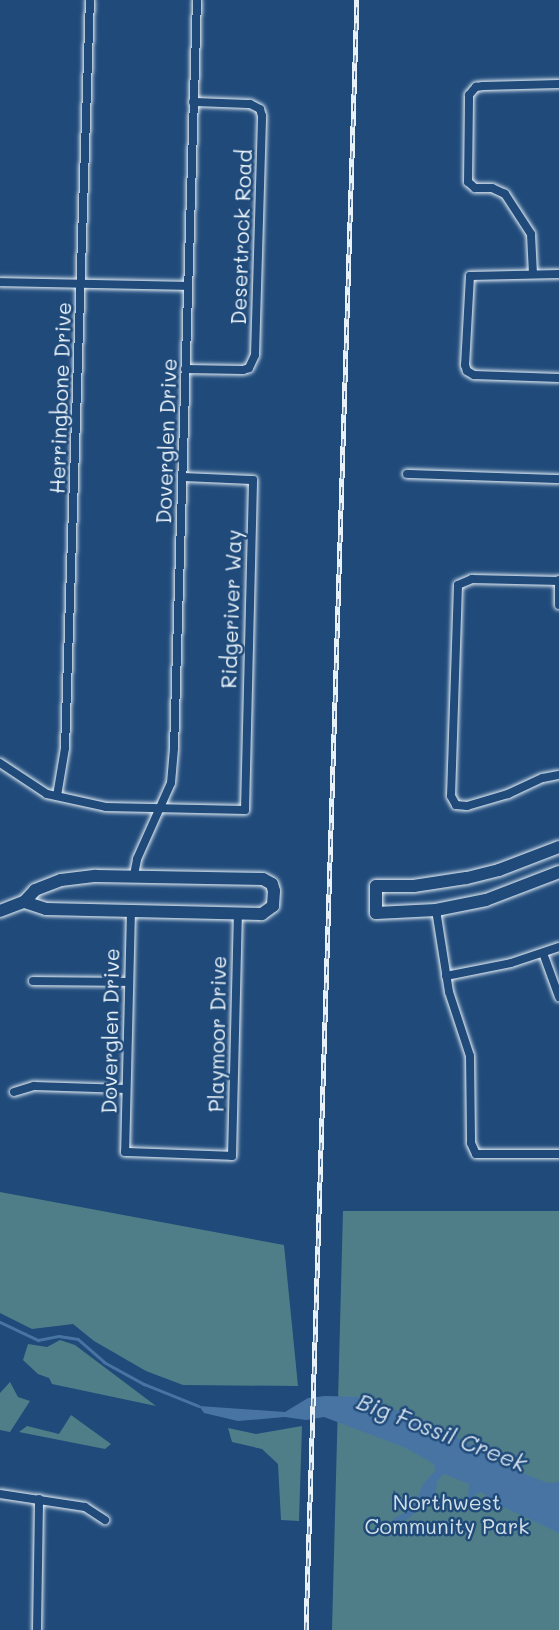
<!DOCTYPE html>
<style>
body{margin:0}
#map{position:relative;width:559px;height:1630px;overflow:hidden;background:#1f4a7a;font-family:Mali,sans-serif}
div>[style]{position:absolute}
.green>*{inset:0;background:#507e88}
.water>*{inset:0;background:#4874a3}
.stream>*{height:2.5px;margin:-1.25px;padding:0 1.25px;transform-origin:1.25px;border-radius:1.25px;background:#4874a3}
.roads{filter:drop-shadow(0 0 2px #e8f1f8) drop-shadow(0 0 2px #e8f1f8)}
.street>*{height:8px;margin:-4px;padding:0 4px;transform-origin:4px;border-radius:4px;background:#1f4a7a}
.secondary>*{height:12px;margin:-6px;padding:0 6px;transform-origin:6px;border-radius:6px;background:#1f4a7a}
.rail>*{height:5px;margin-top:-2.5px;transform-origin:0;background:repeating-linear-gradient(90deg,#1f4a7a 0 8px,#e8f1f8 0 16px);box-sizing:border-box;border-block:2px solid #e8f1f8}
span{translate:-50% -50%;white-space:nowrap;text-align:center;line-height:1.15;-webkit-text-stroke:5px #1f4a7a;paint-order:stroke}
.street-label{font-size:21px;color:#e8f1f8}
.park-label{font-size:21px;color:#d1e0e7}
.water-label{font-size:23px;color:#d0deeb;font-style:italic}
</style>
<div id="map">
<div class="green">
<i style="clip-path:polygon(0 1192px,284px 1245px,298px 1386px,183px 1385px,146px 1371px,94px 1341px,73px 1324px,32px 1329px,0 1313px)"></i>
<i style="clip-path:polygon(343px 1211px,559px 1211px,559px 1630px,332px 1630px)"></i>
<i style="clip-path:polygon(60px 1340px,75px 1345px,156px 1406px,52px 1384px,49px 1378px,38px 1374px,23px 1360px,28px 1344px,47px 1347px)"></i>
<i style="clip-path:polygon(10px 1382px,18px 1397px,30px 1401px,10px 1432px,0 1430px,0 1393px)"></i>
<i style="clip-path:polygon(71px 1415px,111px 1444px,105px 1449px,19px 1432px,27px 1426px,59px 1434px)"></i>
<i style="clip-path:polygon(302px 1426px,299px 1521px,281px 1520px,278px 1464px,262px 1449px,232px 1442px,228px 1428px,256px 1434px)"></i>
</div>
<div class="water">
<i style="clip-path:polygon(325px 1396px,362px 1397px,381px 1404px,431px 1423px,486px 1453px,489px 1460px,548px 1483px,559px 1482px,559px 1533px,497px 1504px,482px 1492px,475px 1494px,473px 1505px,468px 1501px,469px 1484px,444px 1474px,437px 1481px,436px 1492px,426px 1503px,408px 1519px,392px 1526px,393px 1519px,411px 1509px,416px 1502px,423px 1484px,435px 1471px,434px 1464px,406px 1448px,324px 1417px,306px 1420px,285px 1417px,238px 1421px,204px 1413px,199px 1406px,285px 1412px,308px 1398px)"></i>
</div>
<div class="stream">
<i style="left:0;top:1322px;width:42px;rotate:25.3deg"></i>
<i style="left:38px;top:1340px;width:21px;rotate:-11deg"></i>
<i style="left:59px;top:1336px;width:19px;rotate:9deg"></i>
<i style="left:78px;top:1339px;width:35px;rotate:41deg"></i>
<i style="left:104px;top:1362px;width:46px;rotate:28.8deg"></i>
<i style="left:144px;top:1384px;width:59px;rotate:21.8deg"></i>
</div>
<div class="roads">
<div class="street">
<i style="left:533px;top:274px;width:40px;rotate:-92.9deg"></i>
<i style="left:531px;top:234px;width:48px;rotate:-123deg"></i>
<i style="left:505px;top:194px;width:14px;rotate:-155deg"></i>
<i style="left:492px;top:188px;width:17px;rotate:180deg"></i>
<i style="left:475px;top:188px;width:9px;rotate:-139deg"></i>
<i style="left:468px;top:182px;width:87px;rotate:-89.3deg"></i>
<i style="left:469px;top:95px;width:11px;rotate:-49deg"></i>
<i style="left:476px;top:87px;width:7px;rotate:-8deg"></i>
<i style="left:483px;top:86px;width:76px;rotate:-1.5deg"></i>
<i style="left:559px;top:274px;width:89px;rotate:178.7deg"></i>
<i style="left:470px;top:276px;width:89px;rotate:93.2deg"></i>
<i style="left:465px;top:365px;width:6px;rotate:72deg"></i>
<i style="left:467px;top:371px;width:8px;rotate:30deg"></i>
<i style="left:474px;top:375px;width:85px;rotate:2deg"></i>
<i style="left:0;top:282px;width:188px;rotate:1.2deg"></i>
<i style="left:185px;top:369px;width:58px;rotate:1deg"></i>
<i style="left:243px;top:370px;width:6px;rotate:-18deg"></i>
<i style="left:249px;top:368px;width:14px;rotate:-65deg"></i>
<i style="left:255px;top:355px;width:239px;rotate:-88.3deg"></i>
<i style="left:262px;top:116px;width:7px;rotate:-106deg"></i>
<i style="left:260px;top:109px;width:11px;rotate:-153deg"></i>
<i style="left:250px;top:104px;width:57px;rotate:-178deg"></i>
<i style="left:407px;top:474px;width:152px;rotate:1.9deg"></i>
<i style="left:559px;top:580px;width:25px;rotate:90deg"></i>
<i style="left:559px;top:581px;width:87px;rotate:-178.7deg"></i>
<i style="left:472px;top:579px;width:15px;rotate:157deg"></i>
<i style="left:458px;top:585px;width:211px;rotate:91.9deg"></i>
<i style="left:451px;top:796px;width:10px;rotate:61deg"></i>
<i style="left:456px;top:805px;width:11px;rotate:5deg"></i>
<i style="left:467px;top:806px;width:43px;rotate:-16.3deg"></i>
<i style="left:508px;top:794px;width:38px;rotate:-25deg"></i>
<i style="left:543px;top:778px;width:16px;rotate:-11deg"></i>
<i style="left:0;top:763px;width:56px;rotate:33.4deg"></i>
<i style="left:47px;top:794px;width:60px;rotate:12.4deg"></i>
<i style="left:106px;top:807px;width:139px;rotate:1.2deg"></i>
<i style="left:245px;top:810px;width:330px;rotate:-88.6deg"></i>
<i style="left:253px;top:480px;width:71px;rotate:-177.6deg"></i>
<i style="left:57px;top:796px;width:49px;rotate:-80.5deg"></i>
<i style="left:65px;top:748px;width:748px;rotate:-88.09deg"></i>
<i style="left:134px;top:875px;width:16px;rotate:-79deg"></i>
<i style="left:137px;top:859px;width:83px;rotate:-65.9deg"></i>
<i style="left:171px;top:783px;width:35px;rotate:-85deg"></i>
<i style="left:174px;top:748px;width:748px;rotate:-88.24deg"></i>
<i style="left:436px;top:910px;width:83px;rotate:81deg"></i>
<i style="left:449px;top:992px;width:67px;rotate:71.8deg"></i>
<i style="left:470px;top:1056px;width:87px;rotate:89.3deg"></i>
<i style="left:471px;top:1143px;width:12px;rotate:66deg"></i>
<i style="left:476px;top:1154px;width:83px"></i>
<i style="left:131px;top:911px;width:241px;rotate:91.4deg"></i>
<i style="left:125px;top:1152px;width:107px;rotate:2.1deg"></i>
<i style="left:232px;top:1156px;width:242px;rotate:-88.6deg"></i>
<i style="left:543px;top:953px;width:47px;rotate:70deg"></i>
<i style="left:446px;top:976px;width:66px;rotate:-11.3deg"></i>
<i style="left:511px;top:963px;width:51px;rotate:-18.4deg"></i>
<i style="left:33px;top:981px;width:96px;rotate:0.6deg"></i>
<i style="left:14px;top:1092px;width:21px;rotate:-17deg"></i>
<i style="left:34px;top:1086px;width:92px;rotate:1.9deg"></i>
<i style="left:0;top:1494px;width:86px;rotate:8.7deg"></i>
<i style="left:85px;top:1507px;width:24px;rotate:33deg"></i>
<i style="left:37px;top:1630px;width:131px;rotate:-89.1deg"></i>
</div>
<div class="secondary">
<i style="left:559px;top:847px;width:64px;rotate:159deg"></i>
<i style="left:499px;top:870px;width:34px;rotate:166deg"></i>
<i style="left:466px;top:878px;width:53px;rotate:171.3deg"></i>
<i style="left:414px;top:886px;width:38px;rotate:180deg"></i>
<i style="left:376px;top:886px;width:27px;rotate:90deg"></i>
<i style="left:376px;top:913px;width:60px;rotate:-2.9deg"></i>
<i style="left:436px;top:910px;width:51px;rotate:-11.3deg"></i>
<i style="left:486px;top:900px;width:78px;rotate:-21deg"></i>
<i style="left:0;top:911px;width:26px;rotate:-21deg"></i>
<i style="left:24px;top:902px;width:16px;rotate:-47deg"></i>
<i style="left:35px;top:890px;width:28px;rotate:-21deg"></i>
<i style="left:61px;top:880px;width:35px;rotate:-7deg"></i>
<i style="left:96px;top:876px;width:167px;rotate:1deg"></i>
<i style="left:263px;top:879px;width:10px;rotate:29deg"></i>
<i style="left:272px;top:884px;width:7px;rotate:74deg"></i>
<i style="left:274px;top:891px;width:15px;rotate:94deg"></i>
<i style="left:273px;top:906px;width:14px;rotate:144deg"></i>
<i style="left:262px;top:914px;width:216px;rotate:-178.7deg"></i>
<i style="left:46px;top:909px;width:23px;rotate:-162deg"></i>
</div>
</div>
<div class="rail">
<i style="left:306px;top:1630px;width:1631px;rotate:-88.21deg"></i>
</div>
<div class="street-label">
<span style="left:241px;top:237px;rotate:-88deg">Desertrock Road</span>
<span style="left:60px;top:398px;rotate:-88deg">Herringbone Drive</span>
<span style="left:166px;top:441px;rotate:-88deg">Doverglen Drive</span>
<span style="left:231px;top:609px;rotate:-88deg">Ridgeriver Way</span>
<span style="left:110px;top:1031px;rotate:-89deg">Doverglen Drive</span>
<span style="left:217px;top:1034px;rotate:-89deg">Playmoor Drive</span>
</div>
<div class="park-label">
<span style="left:447px;top:1514px">Northwest<br>Community Park</span>
</div>
<div class="water-label">
<span style="left:442px;top:1432px;rotate:21deg">Big Fossil Creek</span>
</div>
</div>
